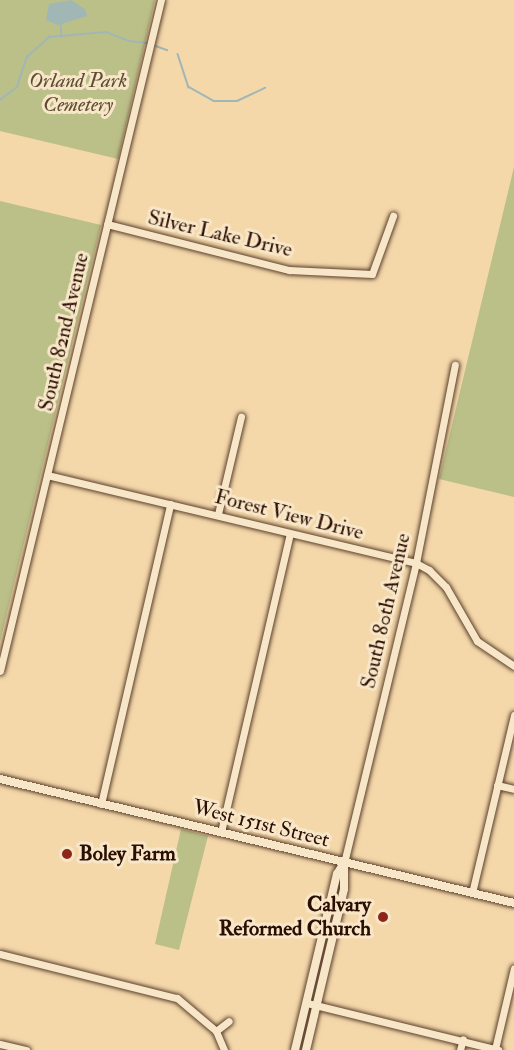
<!DOCTYPE html>
<style>
body{margin:0}
#map{position:relative;width:514px;height:1050px;overflow:hidden;background:#f4d8aa;font-family:"IM FELL Double Pica",serif}
div>[style]{position:absolute}
.green>*{inset:0;background:#bbbf88}
.water>*{inset:0;background:#a1b7b5}
.stream>*{height:1.5px;margin:-0.75px;padding:0 0.75px;transform-origin:0.75px;border-radius:0.75px;background:#a1b7b5}
.roads{filter:drop-shadow(0 0 2px #5c402c) drop-shadow(0 0 2px #5c402c)}
.minor>*{height:7px;margin:-3.5px;padding:0 3.5px;transform-origin:3.5px;border-radius:3.5px;background:#f8e6c8}
.tertiary>*{height:8px;margin:-4px;padding:0 4px;transform-origin:4px;border-radius:4px;background:#f8e6c8}
.dots>*{width:16px;height:16px;translate:-50% -50%;box-sizing:border-box;border:3px solid #f8e6c8;border-radius:50%}
span{translate:-50% -50%;white-space:nowrap;text-align:center;line-height:1.15;-webkit-text-stroke:6px #f8e6c8;paint-order:stroke}
.park-label{font-size:21px;color:#5d4c31;font-style:italic}
.street-label{font-size:21px;color:#2a0e02}
.poi-label{font-size:21px;color:#2a0e02;font-weight:700}
.left{translate:0 -50%;text-align:left}
.right{translate:-100% -50%;text-align:right}
</style>
<div id="map">
<div class="green">
<i style="clip-path:polygon(0 0,155px 0,118px 159px,0 131px)"></i>
<i style="clip-path:polygon(514px 167px,514px 497px,439px 479px)"></i>
<i style="clip-path:polygon(0 201px,101px 225px,0 642px)"></i>
<i style="clip-path:polygon(181px 829px,208px 836px,179px 950px,155px 944px)"></i>
</div>
<div class="water">
<i style="clip-path:polygon(71px 0,86px 10px,87px 16px,58px 25px,46px 20px,49px 4px)"></i>
</div>
<div class="stream">
<i style="left:61px;top:24px;width:13px;rotate:86deg"></i>
<i style="left:156px;top:46px;width:12px;rotate:20deg"></i>
<i style="left:178px;top:54px;width:35px;rotate:72deg"></i>
<i style="left:189px;top:87px;width:29px;rotate:29deg"></i>
<i style="left:214px;top:101px;width:23px"></i>
<i style="left:237px;top:101px;width:31px;rotate:-25deg"></i>
<i style="left:0;top:100px;width:21px;rotate:-37deg"></i>
<i style="left:17px;top:87px;width:32px;rotate:-72deg"></i>
<i style="left:27px;top:57px;width:30px;rotate:-42deg"></i>
<i style="left:49px;top:37px;width:57px;rotate:-5deg"></i>
<i style="left:106px;top:32px;width:25px;rotate:21deg"></i>
<i style="left:129px;top:41px;width:18px;rotate:6deg"></i>
</div>
<div class="roads">
<div class="minor">
<i style="left:107px;top:224px;width:188px;rotate:14.2deg"></i>
<i style="left:289px;top:270px;width:83px;rotate:2.8deg"></i>
<i style="left:372px;top:274px;width:62px;rotate:-70.1deg"></i>
<i style="left:47px;top:475px;width:379px;rotate:13.4deg"></i>
<i style="left:416px;top:563px;width:15px;rotate:28deg"></i>
<i style="left:429px;top:570px;width:24px;rotate:45deg"></i>
<i style="left:446px;top:587px;width:62px;rotate:60.1deg"></i>
<i style="left:477px;top:641px;width:45px;rotate:34deg"></i>
<i style="left:218px;top:514px;width:100px;rotate:-76.7deg"></i>
<i style="left:0;top:671px;width:690px;rotate:-76.51deg"></i>
<i style="left:497px;top:785px;width:17px;rotate:13deg"></i>
<i style="left:101px;top:804px;width:308px;rotate:-77deg"></i>
<i style="left:221px;top:832px;width:306px;rotate:-77deg"></i>
<i style="left:344px;top:863px;width:309px;rotate:-76.5deg"></i>
<i style="left:416px;top:563px;width:202px;rotate:-78.9deg"></i>
<i style="left:472px;top:893px;width:183px;rotate:-76.7deg"></i>
<i style="left:0;top:954px;width:182px;rotate:14deg"></i>
<i style="left:177px;top:998px;width:51px;rotate:40.2deg"></i>
<i style="left:216px;top:1031px;width:21px;rotate:67deg"></i>
<i style="left:307px;top:1003px;width:197px;rotate:13.8deg"></i>
<i style="left:216px;top:1031px;width:16px;rotate:-38deg"></i>
<i style="left:0;top:1044px;width:27px;rotate:13deg"></i>
<i style="left:495px;top:1049px;width:83px;rotate:-76.8deg"></i>
<i style="left:460px;top:1050px;width:11px;rotate:-75deg"></i>
</div>
<div class="tertiary">
<i style="left:0;top:779px;width:529px;rotate:13.56deg"></i>
<i style="left:295px;top:1050px;width:181px;rotate:-76.6deg"></i>
<i style="left:337px;top:874px;width:13px;rotate:-58deg"></i>
<i style="left:306px;top:1050px;width:165px;rotate:-76.7deg"></i>
<i style="left:344px;top:889px;width:26px;rotate:-90deg"></i>
</div>
</div>
<div class="dots">
<i style="left:67px;top:854px;background:#8f2418"></i>
<i style="left:383px;top:917px;background:#8f2418"></i>
</div>
<div class="park-label">
<span style="left:78px;top:93px">Orland Park<br>Cemetery</span>
</div>
<div class="street-label">
<span style="left:220px;top:234px;rotate:13deg">Silver Lake Drive</span>
<span style="left:64px;top:332px;rotate:-77deg">South 82nd Avenue</span>
<span style="left:289px;top:515px;rotate:14deg">Forest View Drive</span>
<span style="left:386px;top:611px;rotate:-77deg">South 80th Avenue</span>
<span style="left:261px;top:824px;rotate:14deg">West 151st Street</span>
</div>
<div class="poi-label">
<span class="left" style="left:79px;top:854px">Boley Farm</span>
<span class="right" style="left:371px;top:917px">Calvary<br>Reformed Church</span>
</div>
</div>
